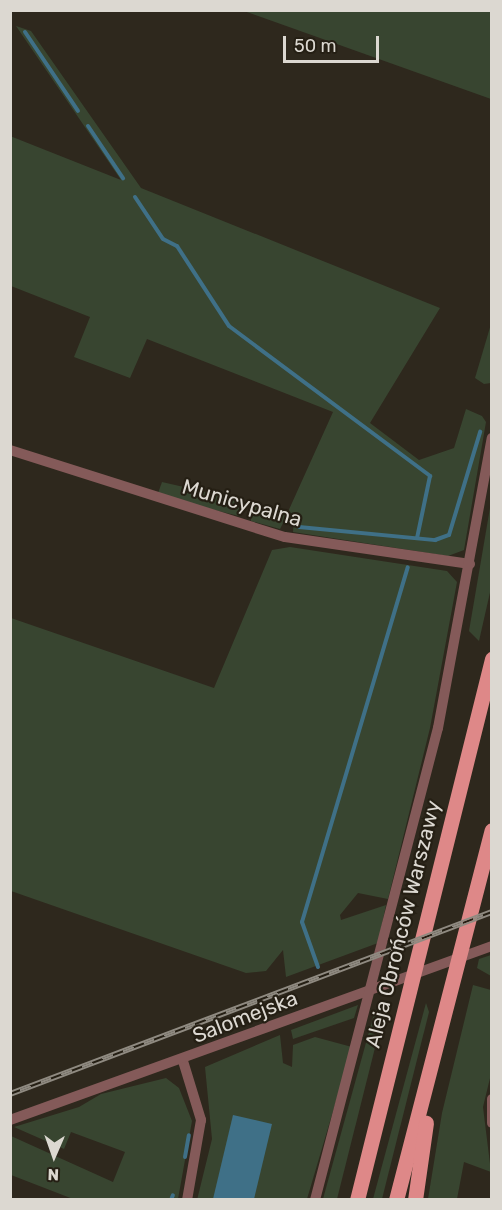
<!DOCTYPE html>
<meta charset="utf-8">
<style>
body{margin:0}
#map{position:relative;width:502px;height:1210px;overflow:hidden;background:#2e281d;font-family:Rubik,sans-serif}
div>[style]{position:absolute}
.green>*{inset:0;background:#384530}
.water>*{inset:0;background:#3f7087}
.stream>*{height:4px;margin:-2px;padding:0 2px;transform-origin:2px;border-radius:2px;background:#3f7087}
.minor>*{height:10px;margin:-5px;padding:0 5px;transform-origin:5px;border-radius:5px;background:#845a59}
.primary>*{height:15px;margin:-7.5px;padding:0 7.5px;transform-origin:7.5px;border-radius:7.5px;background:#de8888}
.rail>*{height:6px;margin-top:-3px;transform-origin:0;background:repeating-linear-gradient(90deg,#251f14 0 11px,#8f8a81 0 22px);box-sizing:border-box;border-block:2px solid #8f8a81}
span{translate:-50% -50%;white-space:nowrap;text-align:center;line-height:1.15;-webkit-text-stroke:4.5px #251f14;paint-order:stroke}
.street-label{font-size:21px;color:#dcd8d1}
.frame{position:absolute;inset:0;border:12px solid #dcd8d1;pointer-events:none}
.north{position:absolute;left:24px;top:1126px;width:60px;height:60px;-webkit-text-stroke:4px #251f14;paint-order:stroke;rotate:182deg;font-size:16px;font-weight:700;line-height:24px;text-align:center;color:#dcd8d1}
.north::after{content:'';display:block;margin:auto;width:21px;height:27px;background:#dcd8d1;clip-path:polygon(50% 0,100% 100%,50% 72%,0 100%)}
.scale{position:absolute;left:283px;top:36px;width:96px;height:27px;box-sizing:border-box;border:3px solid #dcd8d1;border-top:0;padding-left:8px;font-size:18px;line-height:21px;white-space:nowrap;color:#dcd8d1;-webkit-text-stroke:4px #251f14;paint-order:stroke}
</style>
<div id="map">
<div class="green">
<i style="clip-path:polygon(244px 11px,491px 11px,491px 99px)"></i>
<i style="clip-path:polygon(16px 26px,31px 31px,141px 188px,440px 308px,370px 423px,419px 460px,454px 448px,466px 409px,482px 416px,486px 422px,464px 550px,448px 556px,293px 532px,294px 516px,287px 515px,280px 529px,251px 521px,251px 504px,287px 514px,333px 412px,147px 339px,130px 378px,74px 357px,90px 317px,11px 286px,10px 136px,121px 180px)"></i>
<i style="clip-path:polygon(491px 324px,491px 383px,484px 384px,475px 378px)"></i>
<i style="clip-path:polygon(162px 482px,245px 501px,239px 516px,157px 496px)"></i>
<i style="clip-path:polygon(491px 502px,491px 588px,479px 641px,469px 631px)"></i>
<i style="clip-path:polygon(290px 547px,447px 571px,457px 582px,430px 728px,388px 899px,358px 893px,340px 915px,341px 920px,386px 905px,378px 943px,286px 977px,283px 950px,266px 971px,246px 973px,11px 891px,11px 618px,214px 688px,272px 550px)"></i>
<i style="clip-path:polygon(491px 955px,492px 955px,491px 976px,477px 968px,479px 959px)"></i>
<i style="clip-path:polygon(473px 985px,491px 990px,491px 1074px,483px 1107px,491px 1172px,464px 1162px,457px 1199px,428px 1199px,442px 1113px)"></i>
<i style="clip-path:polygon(426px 1003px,429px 1012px,382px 1199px,373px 1199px)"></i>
<i style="clip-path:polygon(358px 1005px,354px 1018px,293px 1039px,291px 1030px)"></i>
<i style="clip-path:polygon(375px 1010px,384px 1012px,337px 1199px,323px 1199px)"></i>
<i style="clip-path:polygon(280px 1035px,283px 1063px,292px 1067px,293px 1045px,315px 1037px,352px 1047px,307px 1199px,197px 1200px,212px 1139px,205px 1067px)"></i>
<i style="clip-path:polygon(166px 1078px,179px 1088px,192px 1121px,178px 1199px,73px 1199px,11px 1175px,11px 1136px,113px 1182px,125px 1152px,71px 1132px,64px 1149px,14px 1127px,79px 1107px,101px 1094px)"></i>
</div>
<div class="water">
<i style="clip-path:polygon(233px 1115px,272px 1124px,254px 1199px,213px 1199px)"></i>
</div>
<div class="stream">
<i style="left:25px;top:32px;width:95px;rotate:56.1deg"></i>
<i style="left:88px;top:126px;width:63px;rotate:56.1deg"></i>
<i style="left:135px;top:197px;width:50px;rotate:56.3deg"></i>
<i style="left:163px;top:239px;width:16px;rotate:27deg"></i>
<i style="left:177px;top:246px;width:95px;rotate:57deg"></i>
<i style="left:229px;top:326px;width:251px;rotate:36.7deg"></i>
<i style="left:430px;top:476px;width:63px;rotate:101.8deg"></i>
<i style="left:299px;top:527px;width:137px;rotate:5.5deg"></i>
<i style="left:435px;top:540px;width:15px;rotate:-20deg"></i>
<i style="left:449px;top:535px;width:108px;rotate:-73.2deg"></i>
<i style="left:318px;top:967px;width:48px;rotate:-109.6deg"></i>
<i style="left:302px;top:922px;width:370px;rotate:-73.4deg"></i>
<i style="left:185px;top:1157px;width:22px;rotate:-80deg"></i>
<i style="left:171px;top:1200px;width:5px;rotate:-68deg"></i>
</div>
<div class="minor">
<i style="left:10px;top:450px;width:288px;rotate:17.6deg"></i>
<i style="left:285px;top:537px;width:187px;rotate:8.3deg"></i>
<i style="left:183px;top:1061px;width:62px;rotate:73deg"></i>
<i style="left:201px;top:1120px;width:81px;rotate:99.9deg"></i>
<i style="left:492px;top:1099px;width:24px;rotate:90deg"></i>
<i style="left:10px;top:1120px;width:512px;rotate:-19.85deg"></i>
<i style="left:315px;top:1200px;width:488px;rotate:-75.4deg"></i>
<i style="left:438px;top:728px;width:295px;rotate:-79.5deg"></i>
</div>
<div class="primary">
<i style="left:357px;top:1200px;width:558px;rotate:-75.99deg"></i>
<i style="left:396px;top:1200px;width:382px;rotate:-75.5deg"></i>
<i style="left:415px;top:1200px;width:78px;rotate:-81.9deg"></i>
</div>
<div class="rail">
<i style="left:10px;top:1094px;width:515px;rotate:-20.69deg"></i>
</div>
<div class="street-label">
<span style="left:242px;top:503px;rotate:16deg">Municypalna</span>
<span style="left:403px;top:924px;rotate:-76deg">Aleja Obrońców Warszawy</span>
<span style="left:245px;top:1017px;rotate:-21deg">Salomejska</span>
</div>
<div class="frame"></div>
<div class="north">N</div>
<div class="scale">50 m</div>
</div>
